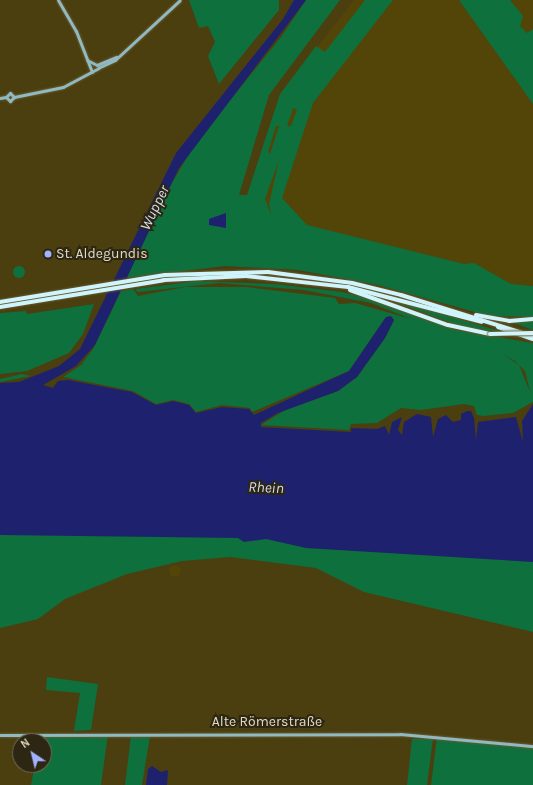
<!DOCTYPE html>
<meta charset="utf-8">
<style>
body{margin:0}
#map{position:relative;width:533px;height:785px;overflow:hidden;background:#4b3e0f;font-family:Karla,sans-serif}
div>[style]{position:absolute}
.built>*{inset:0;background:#534408}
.round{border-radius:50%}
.green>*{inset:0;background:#0e703c}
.water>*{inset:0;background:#1e226e}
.roads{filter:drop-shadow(0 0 1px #665a2f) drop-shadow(0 0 1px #665a2f)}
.secondary>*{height:3px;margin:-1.5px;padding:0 1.5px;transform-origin:1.5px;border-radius:1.5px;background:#91b9c2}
.highway>*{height:4px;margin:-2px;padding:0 2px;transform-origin:2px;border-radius:2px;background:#cff4fc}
.bridges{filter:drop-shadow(0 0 1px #665a2f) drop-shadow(0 0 1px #665a2f)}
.highway-bridge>*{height:4px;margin:-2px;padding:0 2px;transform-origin:2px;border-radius:2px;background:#cff4fc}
.dots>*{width:11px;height:11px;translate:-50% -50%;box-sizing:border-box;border:2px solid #2c2613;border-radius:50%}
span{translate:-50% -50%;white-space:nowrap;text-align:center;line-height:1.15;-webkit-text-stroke:4px #2c2613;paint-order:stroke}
.poi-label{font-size:14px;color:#e1dac2}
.left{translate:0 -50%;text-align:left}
.street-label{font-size:14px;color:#e1dac2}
.water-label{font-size:15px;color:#d4dbf1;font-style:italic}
.north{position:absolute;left:12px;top:733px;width:40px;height:40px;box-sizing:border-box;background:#2c2613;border:1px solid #746e59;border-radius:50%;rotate:325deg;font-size:11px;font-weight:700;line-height:16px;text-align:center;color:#e1dac2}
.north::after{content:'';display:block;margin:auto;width:14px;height:18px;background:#a1b3fd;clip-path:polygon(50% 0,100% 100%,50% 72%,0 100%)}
</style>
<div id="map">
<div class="built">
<i style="clip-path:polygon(354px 0,533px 0,533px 310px,303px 260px,250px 204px,280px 94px)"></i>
<i class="round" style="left:169px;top:565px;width:12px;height:12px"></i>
</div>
<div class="green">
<i style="clip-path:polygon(189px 0,279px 0,279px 10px,219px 84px,208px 56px,215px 42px,208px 26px,199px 28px)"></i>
<i style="clip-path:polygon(evenodd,306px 0,340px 0,269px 95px,239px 195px,247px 195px,280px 94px,316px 46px,325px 52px,365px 0,393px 0,313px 103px,282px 198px,307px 225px,464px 264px,474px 263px,511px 284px,533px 286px,533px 317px,489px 316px,378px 285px,298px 270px,225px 266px,126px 278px,170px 186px,195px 144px,281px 37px,306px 0,293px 108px,297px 110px,291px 126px,287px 126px,293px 108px,306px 0,276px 126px,279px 126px,270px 154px,268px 152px,276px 126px,306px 0,279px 160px,269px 204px,271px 215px,265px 199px,279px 160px)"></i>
<i style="clip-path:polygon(459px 0,510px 0,523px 16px,520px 26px,527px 33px,533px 29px,533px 104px)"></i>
<i class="round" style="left:13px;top:266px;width:12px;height:12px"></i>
<i style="clip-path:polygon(evenodd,197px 281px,276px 284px,342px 292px,371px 299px,456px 330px,533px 343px,533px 402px,513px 413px,483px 416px,477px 415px,474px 406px,464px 404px,421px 410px,401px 408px,377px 423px,351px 424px,349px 430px,261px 425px,285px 410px,338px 391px,357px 377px,385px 338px,394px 320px,386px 317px,349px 371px,252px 412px,250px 408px,222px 405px,196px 412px,189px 404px,173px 400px,156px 404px,133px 391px,63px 377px,81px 365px,93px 349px,121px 291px,133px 289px,138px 296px,185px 287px,247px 287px,335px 298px,339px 304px,355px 303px,411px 319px,371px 303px,304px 290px,219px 283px,138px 292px,135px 289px,197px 281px,503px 354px,515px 361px,525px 371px,530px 392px,519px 365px,503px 354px)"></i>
<i style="clip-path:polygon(389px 300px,429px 310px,503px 332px,468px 329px)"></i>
<i style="clip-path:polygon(94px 304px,83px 334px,69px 353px,27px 371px,0 374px,0 313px,26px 311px,27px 314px)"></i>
<i style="clip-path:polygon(533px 321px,533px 330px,511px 322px,512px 322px)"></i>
<i style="clip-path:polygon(22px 374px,31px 376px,0 382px,0 379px)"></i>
<i style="clip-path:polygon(0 472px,533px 498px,533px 632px,364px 592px,316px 568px,230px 557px,182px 561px,127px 574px,65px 599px,38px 619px,0 628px)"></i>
<i style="clip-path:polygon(47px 677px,98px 684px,91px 730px,74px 731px,80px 693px,46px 690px)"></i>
<i style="clip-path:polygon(108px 734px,101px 785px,31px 785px,35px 765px,44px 765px,44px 741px,39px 741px,39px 736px)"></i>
<i style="clip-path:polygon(131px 736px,150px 736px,142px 785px,125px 785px)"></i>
<i style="clip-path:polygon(437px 737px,533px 748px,533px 785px,431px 785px)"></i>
<i style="clip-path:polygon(412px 739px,433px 739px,427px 785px,407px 785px)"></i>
</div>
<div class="water">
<i style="clip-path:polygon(294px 0,306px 0,179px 168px,95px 345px,76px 366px,43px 385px,53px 388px,58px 381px,68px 380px,132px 392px,156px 405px,173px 401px,189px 405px,196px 413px,222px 407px,249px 409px,254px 415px,349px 371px,386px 317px,391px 316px,394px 320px,385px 338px,357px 377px,338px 391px,278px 413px,261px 423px,261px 427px,351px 432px,351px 428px,377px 429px,385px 426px,389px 435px,392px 422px,402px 417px,398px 430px,402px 435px,404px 422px,417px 414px,431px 417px,433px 437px,438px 419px,446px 415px,453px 422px,461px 420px,461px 414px,467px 411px,471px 411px,474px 418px,476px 440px,478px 422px,516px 417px,523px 442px,522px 421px,533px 404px,533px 562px,306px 548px,266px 539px,244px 542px,238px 538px,0 535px,0 383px,19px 382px,59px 366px,80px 349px,176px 153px,283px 19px)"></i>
<i style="clip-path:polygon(226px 213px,226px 228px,209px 225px,209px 219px)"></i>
<i style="clip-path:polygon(152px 766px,161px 772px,168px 770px,167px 785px,146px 785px,148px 769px)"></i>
</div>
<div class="roads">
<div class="secondary">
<i style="left:58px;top:0;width:36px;rotate:60deg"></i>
<i style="left:76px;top:31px;width:44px;rotate:68.7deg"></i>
<i style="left:87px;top:60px;width:11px;rotate:27deg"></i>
<i style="left:97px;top:65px;width:21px;rotate:-23deg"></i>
<i style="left:98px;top:68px;width:19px;rotate:-25deg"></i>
<i style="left:115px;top:60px;width:88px;rotate:-42.7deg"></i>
<i style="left:6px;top:97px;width:6px;rotate:-45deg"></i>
<i style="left:10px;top:93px;width:6px;rotate:45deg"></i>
<i style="left:6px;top:97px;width:6px;rotate:45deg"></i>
<i style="left:10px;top:101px;width:6px;rotate:-45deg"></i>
<i style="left:14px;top:97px;width:50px;rotate:-11.5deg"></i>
<i style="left:63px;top:87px;width:40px;rotate:-28deg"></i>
<i style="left:0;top:98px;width:6px;rotate:-9deg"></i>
<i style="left:0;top:735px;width:400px;rotate:-0.1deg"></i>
<i style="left:400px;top:734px;width:134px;rotate:5.2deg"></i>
</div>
<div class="highway">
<i style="left:350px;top:290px;width:104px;rotate:19.7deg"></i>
<i style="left:448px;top:325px;width:43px;rotate:12.1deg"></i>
<i style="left:0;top:302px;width:167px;rotate:-9.3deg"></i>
<i style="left:165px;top:275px;width:103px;rotate:-1.7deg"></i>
<i style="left:268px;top:272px;width:85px;rotate:7.5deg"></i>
<i style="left:352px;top:283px;width:50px;rotate:13.8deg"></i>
<i style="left:401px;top:295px;width:138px;rotate:17.3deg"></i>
<i style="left:0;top:307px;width:166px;rotate:-9.3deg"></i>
<i style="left:164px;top:280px;width:82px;rotate:-2.8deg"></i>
<i style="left:246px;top:276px;width:103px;rotate:6.2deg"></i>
<i style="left:348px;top:287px;width:138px;rotate:14.6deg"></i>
<i style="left:476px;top:315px;width:34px;rotate:10deg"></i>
<i style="left:509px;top:321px;width:24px;rotate:-5deg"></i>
<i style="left:498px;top:327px;width:37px;rotate:19deg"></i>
</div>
</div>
<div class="bridges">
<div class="highway-bridge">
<i style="left:490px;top:334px;width:43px;rotate:-1.3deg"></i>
</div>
</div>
<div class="dots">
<i style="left:48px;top:254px;background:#a1b3fd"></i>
</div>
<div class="poi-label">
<span class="left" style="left:56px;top:254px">St. Aldegundis</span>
</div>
<div class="street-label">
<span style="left:267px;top:722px">Alte Römerstraße</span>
</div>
<div class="water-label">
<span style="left:155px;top:208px;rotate:-64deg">Wupper</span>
<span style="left:266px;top:488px;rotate:3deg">Rhein</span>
</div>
<div class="north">N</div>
</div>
